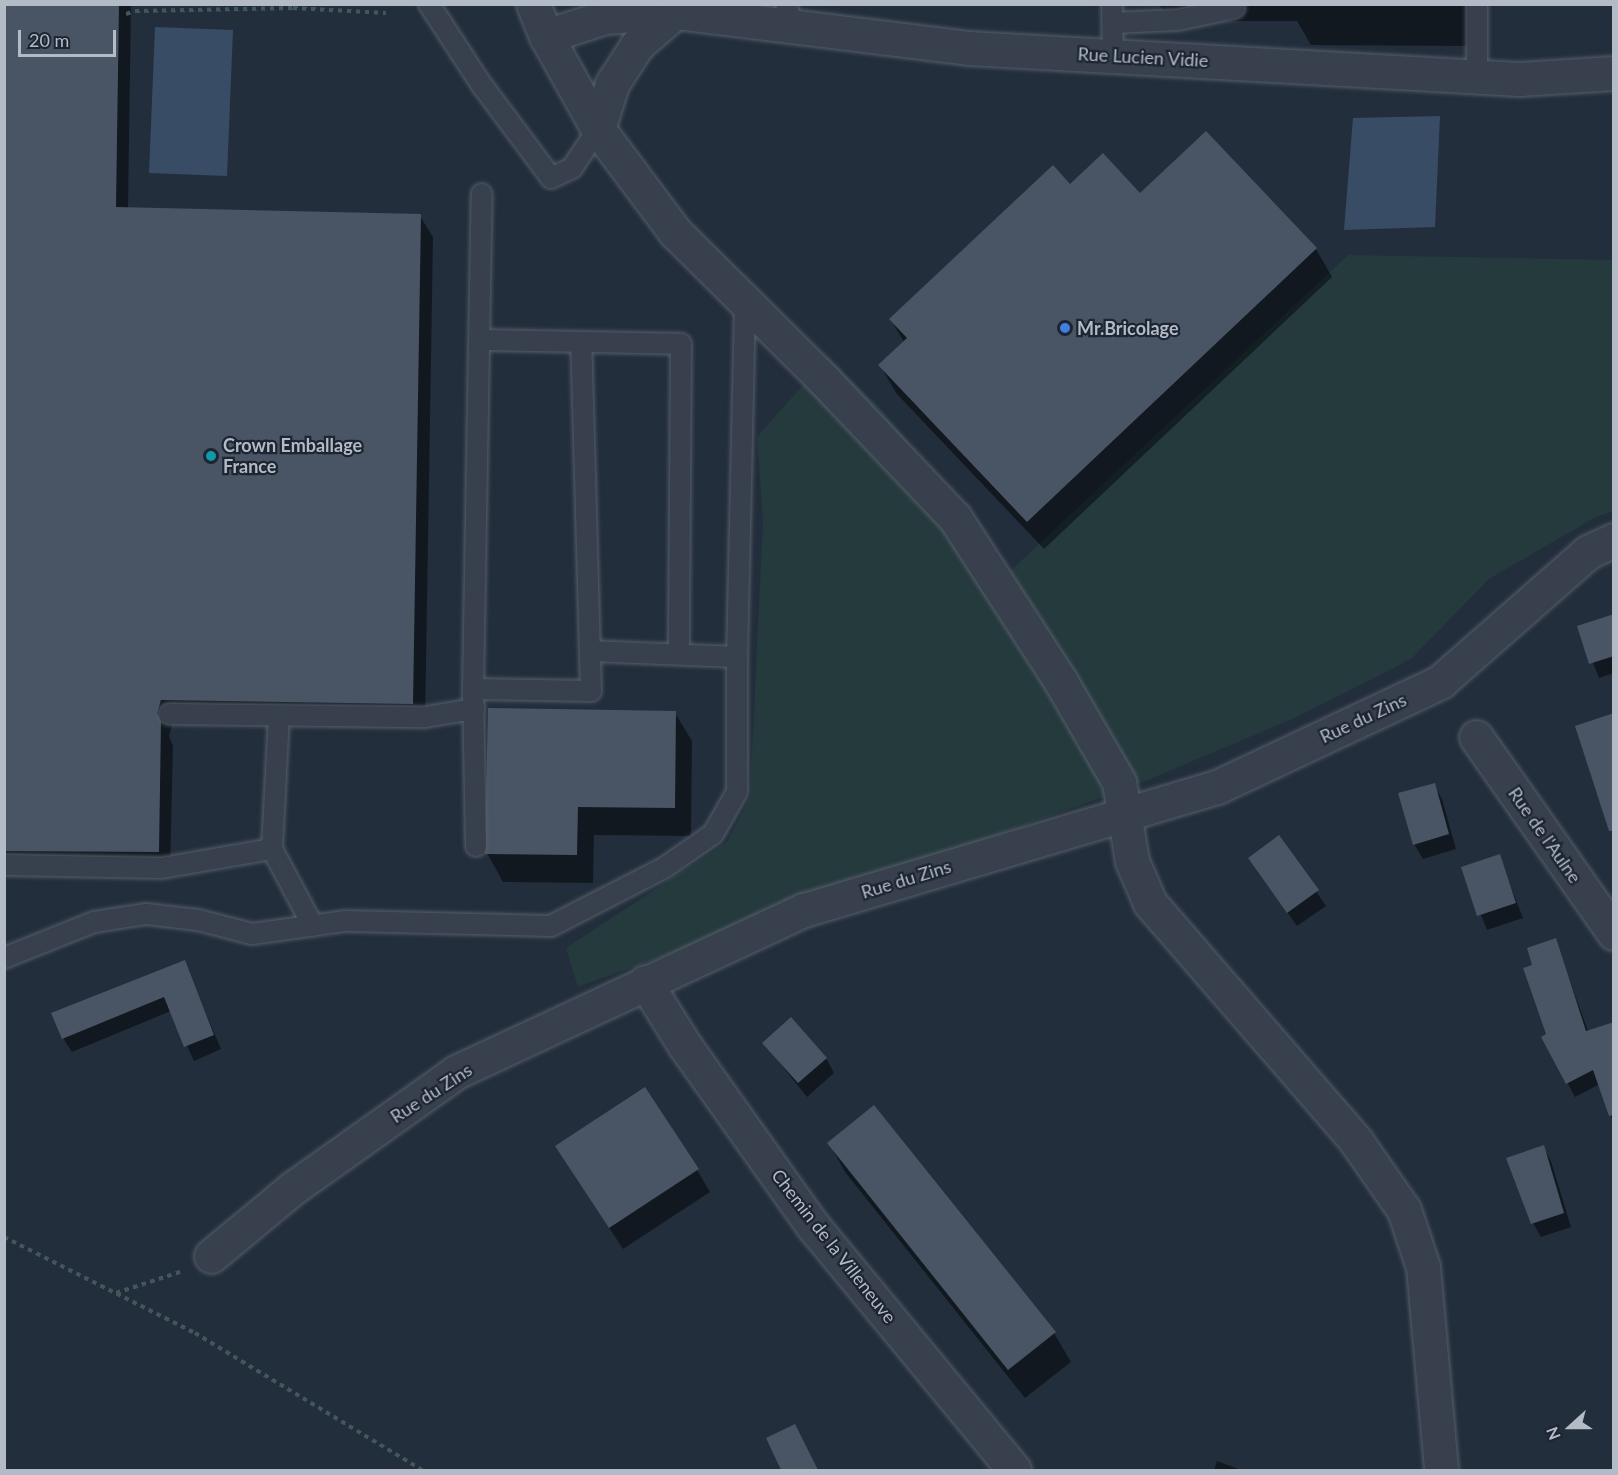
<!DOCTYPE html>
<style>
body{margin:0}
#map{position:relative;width:1618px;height:1475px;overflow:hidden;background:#232e3c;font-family:Lato,sans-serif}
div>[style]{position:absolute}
.green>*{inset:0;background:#253a3d}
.water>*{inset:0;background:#394c65}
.shadow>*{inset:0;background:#0007}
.building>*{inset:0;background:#495565}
.path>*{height:4px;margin-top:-2px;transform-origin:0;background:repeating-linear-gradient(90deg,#43575a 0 4.5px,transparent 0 9px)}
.roads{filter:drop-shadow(0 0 2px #555e6a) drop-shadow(0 0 2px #555e6a)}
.service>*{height:20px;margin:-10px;padding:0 10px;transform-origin:10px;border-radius:10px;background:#37404c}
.minor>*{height:33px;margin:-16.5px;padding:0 16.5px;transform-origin:16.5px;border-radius:16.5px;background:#37404c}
.dots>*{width:16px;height:16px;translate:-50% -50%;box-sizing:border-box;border:3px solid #1c2531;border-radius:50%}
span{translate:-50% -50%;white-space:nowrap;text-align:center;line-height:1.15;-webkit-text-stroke:4.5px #1c2531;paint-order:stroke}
.street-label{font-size:18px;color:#b3bbc7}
.poi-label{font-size:18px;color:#b3bbc7;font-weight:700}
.left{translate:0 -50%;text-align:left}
.frame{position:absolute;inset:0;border:6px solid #b3bbc7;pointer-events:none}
.north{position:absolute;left:1540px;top:1397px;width:60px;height:60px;-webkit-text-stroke:4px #1c2531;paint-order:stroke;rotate:249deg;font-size:16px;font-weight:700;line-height:24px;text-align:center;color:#b3bbc7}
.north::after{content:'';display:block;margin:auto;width:21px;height:27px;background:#b3bbc7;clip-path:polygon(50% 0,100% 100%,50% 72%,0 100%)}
.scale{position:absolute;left:18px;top:30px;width:98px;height:27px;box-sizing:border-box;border:3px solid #b3bbc7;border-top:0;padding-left:8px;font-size:18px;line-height:21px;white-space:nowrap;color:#b3bbc7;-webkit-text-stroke:4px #1c2531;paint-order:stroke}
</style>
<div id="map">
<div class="green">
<i style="clip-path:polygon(1348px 255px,1613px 260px,1613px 511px,1594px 518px,1489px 579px,1411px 659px,1292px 719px,1136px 785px,578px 987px,566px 948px,727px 842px,750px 797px,763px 521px,757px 437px,828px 357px,879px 407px,966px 512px,1008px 573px)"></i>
</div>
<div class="water">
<i style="clip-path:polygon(155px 27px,233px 30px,227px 176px,149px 173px)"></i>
<i style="clip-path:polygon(1440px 116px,1435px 227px,1344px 230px,1353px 118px)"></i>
</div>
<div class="shadow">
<i style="clip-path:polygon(4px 4px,131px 4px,128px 209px,420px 216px,433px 237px,425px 726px,173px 722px,169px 736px,173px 746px,170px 873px,16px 873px,4px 854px)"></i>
<i style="clip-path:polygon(1159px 4px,1468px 4px,1468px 46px,1311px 45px,1297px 21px,1168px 21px)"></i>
<i style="clip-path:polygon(1206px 133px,1316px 249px,1332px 277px,1044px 549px,896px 393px,880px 365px,904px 342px,891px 320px,1070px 186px,1140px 195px)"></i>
<i style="clip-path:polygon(1614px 616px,1614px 673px,1599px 678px,1579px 627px)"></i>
<i style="clip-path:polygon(675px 713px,692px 741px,691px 836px,594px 835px,593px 883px,503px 882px,487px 853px)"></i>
<i style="clip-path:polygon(1434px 785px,1442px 799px,1456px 849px,1423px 859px,1414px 844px)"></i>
<i style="clip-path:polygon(1279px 837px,1326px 906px,1297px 926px,1258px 872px)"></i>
<i style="clip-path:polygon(1499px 856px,1523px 918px,1487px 930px,1463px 868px)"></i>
<i style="clip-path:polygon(1555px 940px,1588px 1031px,1614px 1023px,1614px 1125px,1600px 1084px,1575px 1097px,1543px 1038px,1547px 1035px,1534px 966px)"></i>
<i style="clip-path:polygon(184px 962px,221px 1049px,194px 1061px,171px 1011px,72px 1052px,63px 1038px)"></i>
<i style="clip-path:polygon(764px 1043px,826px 1058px,834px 1073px,807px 1097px)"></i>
<i style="clip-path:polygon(829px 1143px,1054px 1333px,1071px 1362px,1025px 1398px,845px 1172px)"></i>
<i style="clip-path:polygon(1543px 1147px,1551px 1161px,1571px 1227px,1541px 1237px,1533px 1223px)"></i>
<i style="clip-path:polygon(570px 1168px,697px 1170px,710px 1192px,623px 1249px)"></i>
<i style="clip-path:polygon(1217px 1461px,1241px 1470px,1214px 1470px)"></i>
</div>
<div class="building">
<i style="clip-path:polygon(4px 4px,119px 4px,116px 207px,421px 214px,413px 704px,161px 700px,157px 713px,161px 722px,159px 852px,4px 851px)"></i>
<i style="clip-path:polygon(1206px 131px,1317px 248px,1027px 522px,878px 365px,907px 338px,889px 319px,1053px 165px,1070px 184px,1103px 153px,1140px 193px)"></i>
<i style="clip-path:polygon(1614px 614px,1614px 656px,1589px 664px,1577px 626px)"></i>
<i style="clip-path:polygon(488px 708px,676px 711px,675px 808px,578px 807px,577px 855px,485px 854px)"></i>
<i style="clip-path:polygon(1614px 713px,1614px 831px,1609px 831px,1575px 726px)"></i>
<i style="clip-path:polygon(1435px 783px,1449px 834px,1413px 845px,1398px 793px)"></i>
<i style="clip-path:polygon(1279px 835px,1319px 890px,1287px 913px,1248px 858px)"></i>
<i style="clip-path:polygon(1500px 854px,1516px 903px,1477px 916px,1461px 867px)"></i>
<i style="clip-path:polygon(1556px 938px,1586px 1031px,1614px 1022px,1614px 1115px,1609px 1116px,1593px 1070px,1566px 1084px,1541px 1037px,1546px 1034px,1523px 968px,1532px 965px,1527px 948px)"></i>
<i style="clip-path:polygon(185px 960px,214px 1035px,184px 1047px,164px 997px,62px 1039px,51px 1013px)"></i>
<i style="clip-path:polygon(791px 1017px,827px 1058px,798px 1083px,762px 1043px)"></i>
<i style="clip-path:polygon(645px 1087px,699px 1169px,609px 1228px,555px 1146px)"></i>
<i style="clip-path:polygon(874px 1105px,1056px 1332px,1008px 1370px,827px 1143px)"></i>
<i style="clip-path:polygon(1544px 1145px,1564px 1213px,1531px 1224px,1506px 1158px)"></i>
<i style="clip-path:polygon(795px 1424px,818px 1470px,781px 1470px,766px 1438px)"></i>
</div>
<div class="path">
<i style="left:126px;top:14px;width:9px;rotate:-18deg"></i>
<i style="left:135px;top:11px;width:158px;rotate:-1.1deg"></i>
<i style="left:293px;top:8px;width:93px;rotate:3.1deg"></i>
<i style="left:4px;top:1237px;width:214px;rotate:26.7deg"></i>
<i style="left:195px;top:1333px;width:265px;rotate:31.1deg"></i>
<i style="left:116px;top:1293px;width:71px;rotate:-18.2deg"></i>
</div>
<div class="roads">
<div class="service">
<i style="left:429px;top:4px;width:95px;rotate:57deg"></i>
<i style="left:481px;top:84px;width:117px;rotate:53.3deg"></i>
<i style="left:551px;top:178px;width:23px;rotate:-25deg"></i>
<i style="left:572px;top:168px;width:47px;rotate:-56.3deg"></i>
<i style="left:786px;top:4px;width:23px;rotate:72deg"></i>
<i style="left:1112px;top:4px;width:51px;rotate:88.9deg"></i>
<i style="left:1113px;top:23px;width:65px;rotate:-2.6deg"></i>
<i style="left:1178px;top:20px;width:58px;rotate:-11.9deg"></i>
<i style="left:1477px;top:76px;width:72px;rotate:-90deg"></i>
<i style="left:480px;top:340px;width:201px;rotate:1.1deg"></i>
<i style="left:681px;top:344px;width:310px;rotate:90.4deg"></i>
<i style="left:590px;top:651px;width:147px;rotate:2.3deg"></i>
<i style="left:737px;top:657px;width:356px;rotate:-88.7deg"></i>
<i style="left:473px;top:689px;width:118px;rotate:1deg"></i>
<i style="left:591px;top:691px;width:348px;rotate:-91.6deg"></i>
<i style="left:169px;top:714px;width:256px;rotate:0.7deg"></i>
<i style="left:425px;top:717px;width:50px;rotate:-9.3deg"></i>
<i style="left:476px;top:846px;width:157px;rotate:-91.1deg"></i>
<i style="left:473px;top:689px;width:495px;rotate:-89deg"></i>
<i style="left:272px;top:849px;width:133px;rotate:-87deg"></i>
<i style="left:4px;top:865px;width:158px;rotate:1.1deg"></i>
<i style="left:162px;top:868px;width:112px;rotate:-9.8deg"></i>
<i style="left:272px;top:849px;width:87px;rotate:62deg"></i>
<i style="left:4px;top:958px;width:97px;rotate:-21.8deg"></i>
<i style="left:94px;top:922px;width:53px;rotate:-8.7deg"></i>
<i style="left:146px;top:914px;width:52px;rotate:6.6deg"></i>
<i style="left:198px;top:920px;width:56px;rotate:14.5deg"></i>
<i style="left:252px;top:934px;width:95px;rotate:-7.9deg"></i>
<i style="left:346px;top:921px;width:205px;rotate:1.4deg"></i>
<i style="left:551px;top:926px;width:127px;rotate:-27.2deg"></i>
<i style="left:664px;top:868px;width:60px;rotate:-34.8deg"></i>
<i style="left:713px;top:834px;width:48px;rotate:-60.3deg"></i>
<i style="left:737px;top:792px;width:135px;rotate:-90deg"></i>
</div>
<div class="minor">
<i style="left:533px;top:4px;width:35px;rotate:68deg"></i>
<i style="left:546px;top:36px;width:107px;rotate:60.8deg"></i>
<i style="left:598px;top:129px;width:129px;rotate:53.2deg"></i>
<i style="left:675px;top:232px;width:211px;rotate:44.8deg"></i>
<i style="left:825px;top:381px;width:189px;rotate:46.5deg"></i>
<i style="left:955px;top:518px;width:195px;rotate:57.1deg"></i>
<i style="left:1061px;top:682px;width:116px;rotate:59.9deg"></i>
<i style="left:1119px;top:782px;width:80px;rotate:80.7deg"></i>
<i style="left:1132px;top:861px;width:46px;rotate:66.8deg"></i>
<i style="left:1150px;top:903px;width:315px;rotate:49.1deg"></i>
<i style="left:1356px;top:1141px;width:84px;rotate:55.2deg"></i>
<i style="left:1404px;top:1210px;width:60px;rotate:71.6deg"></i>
<i style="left:1423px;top:1267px;width:204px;rotate:84.9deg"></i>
<i style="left:546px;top:36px;width:62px;rotate:-17.9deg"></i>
<i style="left:605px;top:17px;width:70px;rotate:-4.1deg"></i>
<i style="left:675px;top:12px;width:295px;rotate:7deg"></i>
<i style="left:968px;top:48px;width:552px;rotate:3.22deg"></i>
<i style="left:1519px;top:79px;width:95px;rotate:-3.6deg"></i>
<i style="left:598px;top:129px;width:47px;rotate:-72.7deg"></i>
<i style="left:612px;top:84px;width:46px;rotate:-57.3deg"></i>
<i style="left:637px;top:45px;width:50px;rotate:-41deg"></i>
<i style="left:1476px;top:737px;width:240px;rotate:54.9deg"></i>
<i style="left:645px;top:982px;width:75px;rotate:58deg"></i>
<i style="left:685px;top:1046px;width:221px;rotate:54.6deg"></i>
<i style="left:813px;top:1226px;width:316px;rotate:50.5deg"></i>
<i style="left:211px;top:1256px;width:107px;rotate:-39.7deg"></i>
<i style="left:293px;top:1188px;width:200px;rotate:-35.4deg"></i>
<i style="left:456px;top:1072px;width:384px;rotate:-25deg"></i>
<i style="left:804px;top:910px;width:431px;rotate:-16.6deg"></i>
<i style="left:1217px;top:787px;width:246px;rotate:-25.2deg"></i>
<i style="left:1440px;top:682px;width:197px;rotate:-41.3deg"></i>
<i style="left:1588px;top:552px;width:29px;rotate:-25deg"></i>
</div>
</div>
<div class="dots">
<i style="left:1065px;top:328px;background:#3f7fe0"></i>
<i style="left:211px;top:456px;background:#0f9aa8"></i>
</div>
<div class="street-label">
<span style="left:1143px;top:57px;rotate:3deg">Rue Lucien Vidie</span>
<span style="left:1363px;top:718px;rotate:-25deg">Rue du Zins</span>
<span style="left:1545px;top:835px;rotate:55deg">Rue de l'Aulne</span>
<span style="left:906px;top:879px;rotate:-17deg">Rue du Zins</span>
<span style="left:431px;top:1093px;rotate:-33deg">Rue du Zins</span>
<span style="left:834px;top:1246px;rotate:52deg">Chemin de la Villeneuve</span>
</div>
<div class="poi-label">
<span class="left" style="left:1077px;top:328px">Mr.Bricolage</span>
<span class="left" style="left:223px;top:456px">Crown Emballage<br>France</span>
</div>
<div class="frame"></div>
<div class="north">N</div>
<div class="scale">20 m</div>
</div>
